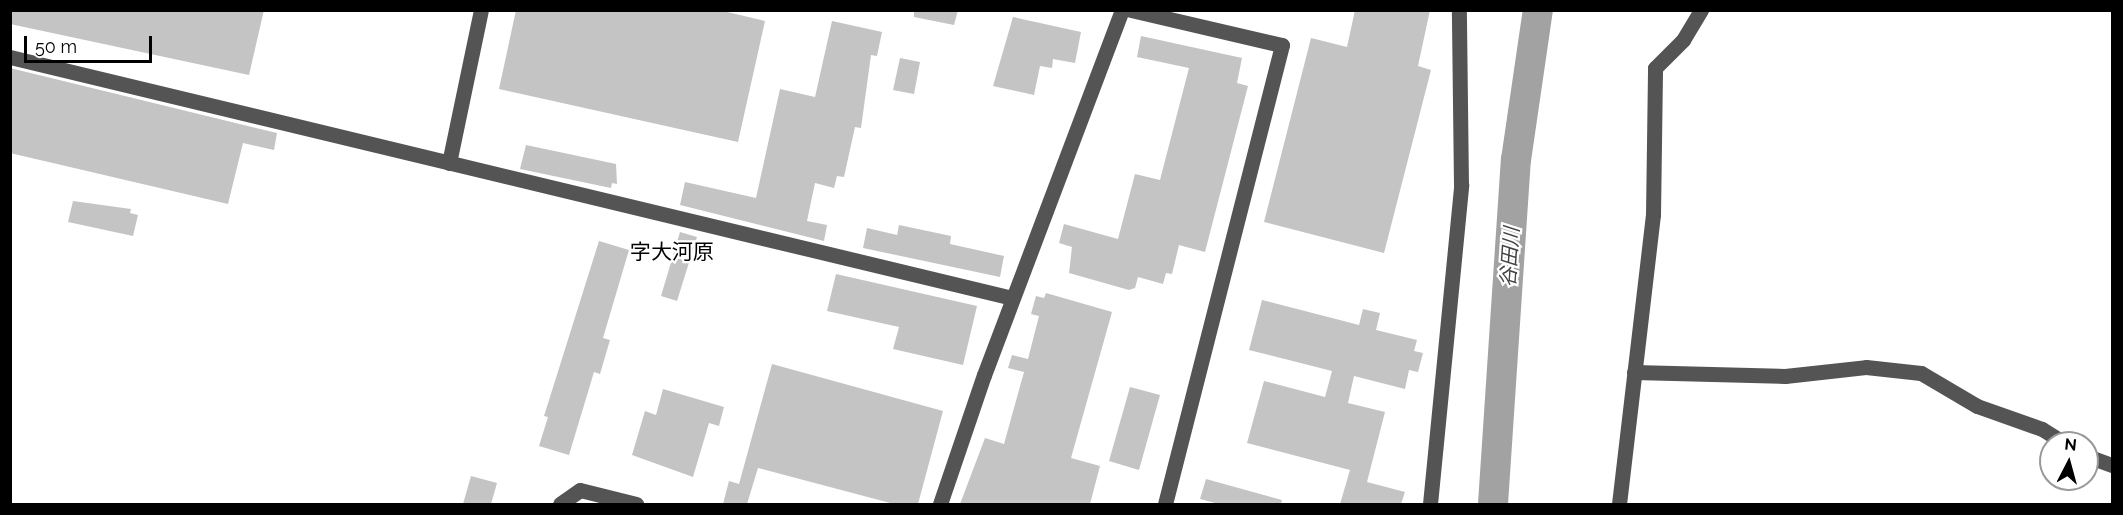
<!DOCTYPE html>
<meta charset="utf-8">
<style>
body{margin:0}
#map{position:relative;width:2123px;height:515px;overflow:hidden;background:#fff;font-family:Raleway,"Noto Sans JP",sans-serif}
div>[style]{position:absolute}
.river>*{height:30px;margin:-15px;padding:0 15px;transform-origin:15px;border-radius:15px;background:#a2a2a2}
.building>*{inset:0;background:#c4c4c4}
.minor>*{height:15px;margin:-7.5px;padding:0 7.5px;transform-origin:7.5px;border-radius:7.5px;background:#545454}
span{translate:-50% -50%;white-space:nowrap;text-align:center;line-height:1.15;-webkit-text-stroke:4.5px #fff;paint-order:stroke}
.water-label{font-size:20px;color:#434343;font-style:italic}
.quarter-label{font-size:21px;color:#000}
.frame{position:absolute;inset:0;border:12px solid #000;pointer-events:none}
.north{position:absolute;left:2039px;top:431px;width:60px;height:60px;box-sizing:border-box;background:#fff;border:2px solid #999;border-radius:50%;rotate:6deg;font-size:16px;font-weight:700;line-height:24px;text-align:center;color:#000}
.north::after{content:'';display:block;margin:auto;width:21px;height:27px;background:#000;clip-path:polygon(50% 0,100% 100%,50% 72%,0 100%)}
.scale{position:absolute;left:24px;top:36px;width:128px;height:27px;box-sizing:border-box;border:3px solid #000;border-top:0;padding-left:8px;font-size:18px;line-height:21px;white-space:nowrap;color:#000;-webkit-text-stroke:4px #fff;paint-order:stroke}
</style>
<div id="map">
<div class="river">
<i style="left:1493px;top:504px;width:345px;rotate:-86.2deg"></i>
<i style="left:1516px;top:160px;width:152px;rotate:-81.7deg"></i>
</div>
<div class="building">
<i style="clip-path:polygon(10px 10px,264px 10px,249px 75px,10px 24px)"></i>
<i style="clip-path:polygon(516px 10px,719px 10px,765px 21px,738px 142px,499px 89px)"></i>
<i style="clip-path:polygon(914px 10px,958px 10px,954px 25px,914px 17px)"></i>
<i style="clip-path:polygon(1355px 10px,1430px 10px,1418px 66px,1431px 70px,1384px 253px,1264px 222px,1311px 38px,1347px 47px)"></i>
<i style="clip-path:polygon(1013px 17px,1081px 32px,1075px 63px,1053px 59px,1052px 68px,1040px 66px,1034px 95px,993px 86px)"></i>
<i style="clip-path:polygon(832px 21px,882px 32px,877px 56px,871px 55px,861px 128px,855px 127px,844px 177px,837px 176px,834px 188px,815px 183px,807px 221px,827px 225px,824px 241px,680px 205px,685px 182px,756px 198px,780px 89px,815px 97px)"></i>
<i style="clip-path:polygon(1141px 36px,1242px 58px,1237px 83px,1248px 86px,1205px 252px,1179px 245px,1172px 274px,1166px 273px,1163px 284px,1138px 277px,1135px 288px,1129px 290px,1069px 273px,1072px 247px,1059px 243px,1064px 224px,1118px 239px,1135px 174px,1160px 180px,1189px 68px,1137px 57px)"></i>
<i style="clip-path:polygon(900px 58px,920px 62px,914px 94px,893px 90px)"></i>
<i style="clip-path:polygon(10px 68px,277px 133px,274px 150px,243px 143px,228px 204px,10px 153px)"></i>
<i style="clip-path:polygon(526px 145px,616px 164px,617px 184px,612px 183px,611px 188px,520px 169px)"></i>
<i style="clip-path:polygon(73px 201px,131px 209px,130px 213px,138px 215px,133px 236px,68px 222px)"></i>
<i style="clip-path:polygon(899px 225px,951px 236px,950px 244px,1004px 256px,1000px 277px,863px 248px,867px 228px,897px 235px)"></i>
<i style="clip-path:polygon(680px 232px,697px 237px,677px 301px,661px 296px)"></i>
<i style="clip-path:polygon(599px 241px,629px 250px,603px 338px,610px 340px,600px 374px,594px 372px,569px 455px,539px 446px,548px 417px,544px 416px)"></i>
<i style="clip-path:polygon(836px 274px,977px 306px,963px 365px,893px 349px,899px 327px,827px 311px)"></i>
<i style="clip-path:polygon(1046px 293px,1112px 312px,1071px 458px,1100px 466px,1090px 504px,960px 504px,985px 438px,1004px 444px,1024px 372px,1008px 368px,1012px 355px,1028px 359px,1039px 316px,1031px 314px,1036px 296px,1044px 298px)"></i>
<i style="clip-path:polygon(1262px 300px,1359px 325px,1363px 309px,1380px 313px,1376px 330px,1417px 340px,1414px 351px,1423px 353px,1418px 372px,1409px 370px,1405px 389px,1354px 376px,1348px 403px,1385px 412px,1367px 482px,1405px 492px,1401px 504px,1340px 504px,1350px 470px,1247px 443px,1264px 381px,1325px 397px,1332px 371px,1249px 350px)"></i>
<i style="clip-path:polygon(772px 364px,943px 411px,918px 504px,894px 504px,758px 468px,747px 504px,723px 504px,729px 481px,739px 484px)"></i>
<i style="clip-path:polygon(1130px 387px,1160px 395px,1139px 470px,1109px 461px)"></i>
<i style="clip-path:polygon(663px 389px,724px 407px,719px 426px,709px 423px,693px 477px,632px 455px,645px 411px,656px 415px)"></i>
<i style="clip-path:polygon(471px 476px,497px 483px,491px 504px,463px 504px)"></i>
<i style="clip-path:polygon(1206px 479px,1282px 500px,1281px 504px,1219px 504px,1200px 499px)"></i>
</div>
<div class="minor">
<i style="left:1131px;top:10px;width:155px;rotate:13.1deg"></i>
<i style="left:1282px;top:45px;width:474px;rotate:104.3deg"></i>
<i style="left:10px;top:57px;width:1031px;rotate:13.52deg"></i>
<i style="left:449px;top:163px;width:156px;rotate:-78.2deg"></i>
<i style="left:1634px;top:372px;width:151px;rotate:1.5deg"></i>
<i style="left:1785px;top:376px;width:81px;rotate:-6.3deg"></i>
<i style="left:1866px;top:367px;width:55px;rotate:6.2deg"></i>
<i style="left:1921px;top:373px;width:65px;rotate:30.5deg"></i>
<i style="left:1977px;top:406px;width:69px;rotate:19.5deg"></i>
<i style="left:2042px;top:429px;width:26px;rotate:32deg"></i>
<i style="left:2087px;top:456px;width:27px;rotate:20deg"></i>
<i style="left:560px;top:504px;width:24px;rotate:-35deg"></i>
<i style="left:580px;top:490px;width:58px;rotate:14deg"></i>
<i style="left:940px;top:504px;width:136px;rotate:-71.2deg"></i>
<i style="left:984px;top:375px;width:390px;rotate:-69.3deg"></i>
<i style="left:1430px;top:504px;width:321px;rotate:-84.4deg"></i>
<i style="left:1461px;top:185px;width:175px;rotate:-90.7deg"></i>
<i style="left:1619px;top:504px;width:291px;rotate:-83.3deg"></i>
<i style="left:1653px;top:215px;width:147px;rotate:-89.2deg"></i>
<i style="left:1655px;top:68px;width:40px;rotate:-45deg"></i>
<i style="left:1683px;top:40px;width:35px;rotate:-59deg"></i>
</div>
<div class="water-label">
<span style="left:1510px;top:257px;rotate:-86deg">谷田川</span>
</div>
<div class="quarter-label">
<span style="left:672px;top:252px">字大河原</span>
</div>
<div class="frame"></div>
<div class="north">N</div>
<div class="scale">50 m</div>
</div>
